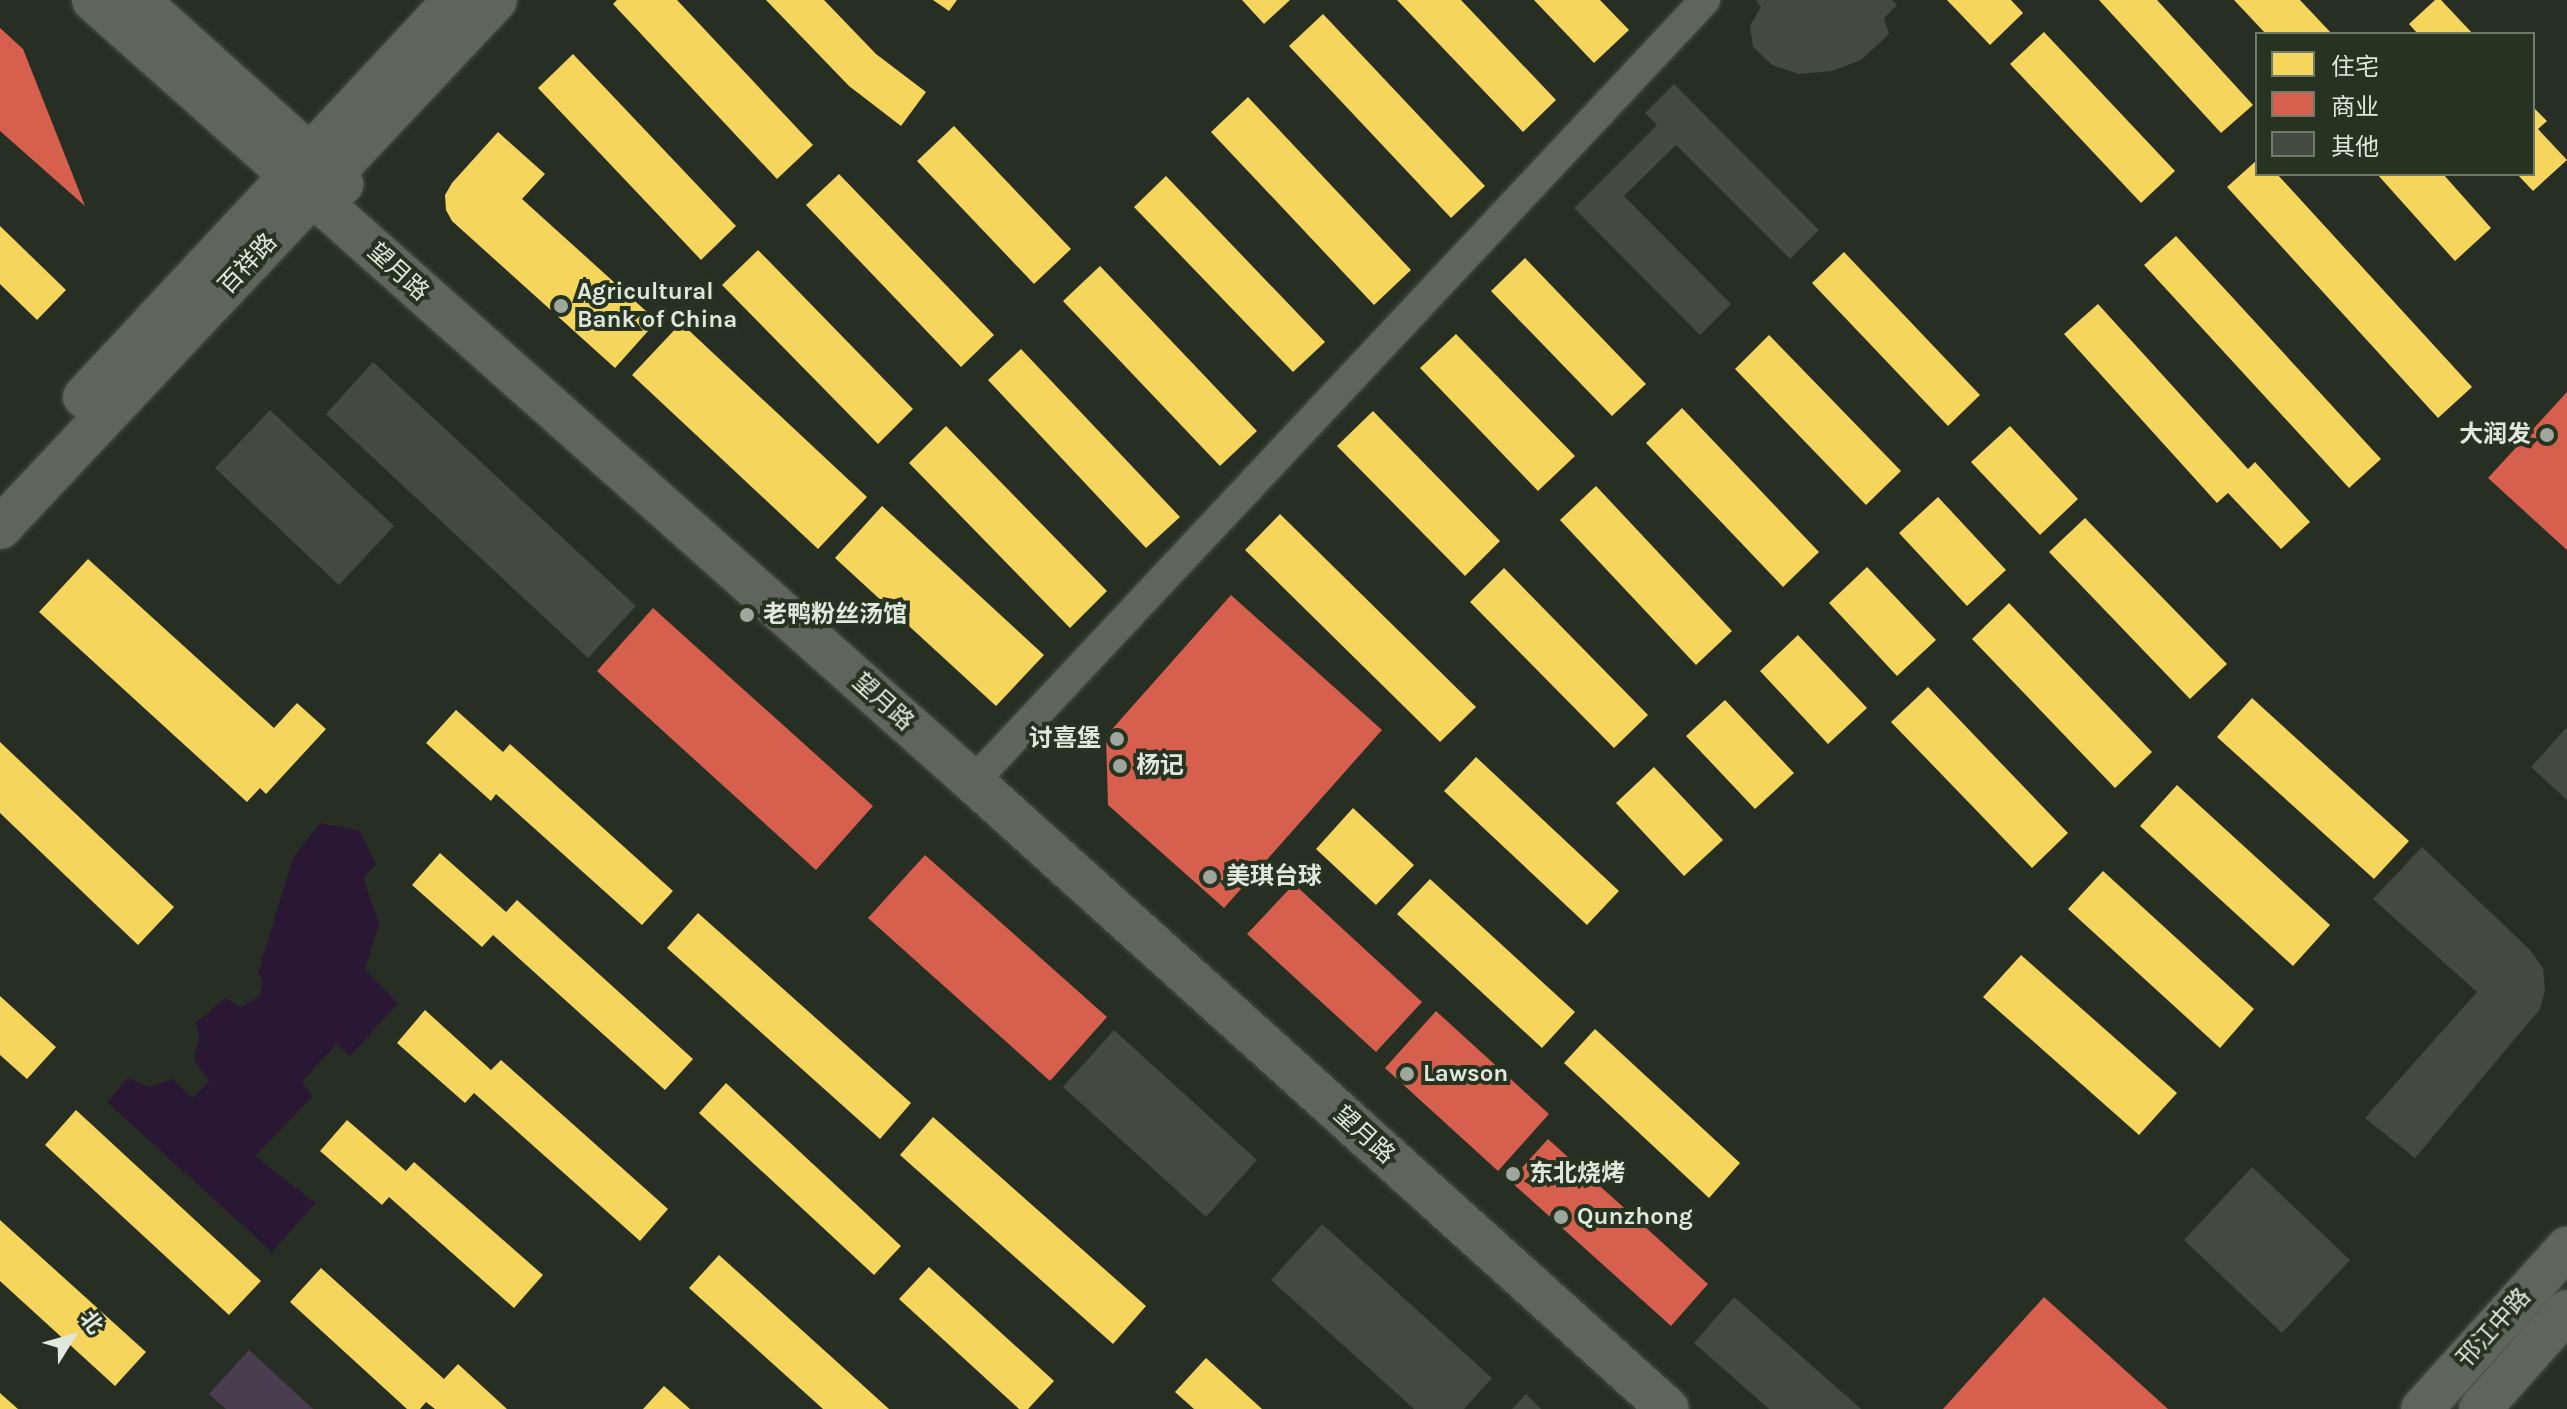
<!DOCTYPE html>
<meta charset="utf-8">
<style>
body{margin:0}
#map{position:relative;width:2567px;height:1409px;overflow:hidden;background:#272f24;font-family:Karla,"Noto Sans SC",sans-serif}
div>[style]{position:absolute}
.green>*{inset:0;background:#493e4f}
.water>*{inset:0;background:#2a1733}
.homes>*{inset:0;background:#f6d55c}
.shops>*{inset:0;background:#d6604d}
.building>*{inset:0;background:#444a42}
.roads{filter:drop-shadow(0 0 2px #464d43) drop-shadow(0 0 2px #464d43)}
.street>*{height:30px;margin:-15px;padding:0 15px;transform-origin:15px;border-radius:15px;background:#5f655c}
.secondary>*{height:42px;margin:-21px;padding:0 21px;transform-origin:21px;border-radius:21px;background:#5f655c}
.dots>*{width:22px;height:22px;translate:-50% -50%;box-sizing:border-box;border:4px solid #263320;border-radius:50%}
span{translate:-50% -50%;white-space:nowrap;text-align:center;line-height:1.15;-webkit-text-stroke:8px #263320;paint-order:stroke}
.street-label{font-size:24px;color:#e0e8dc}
.poi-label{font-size:24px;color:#e0e8dc;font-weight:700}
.left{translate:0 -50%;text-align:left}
.right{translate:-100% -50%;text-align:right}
.legend{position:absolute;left:2255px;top:32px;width:280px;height:144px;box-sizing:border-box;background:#263320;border:2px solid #707b6b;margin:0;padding:10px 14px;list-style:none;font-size:24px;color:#e0e8dc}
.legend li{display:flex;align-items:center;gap:16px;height:40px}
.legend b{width:40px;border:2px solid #707b6b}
.north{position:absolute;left:32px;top:1297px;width:80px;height:80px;-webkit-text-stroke:6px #263320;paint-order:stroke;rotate:53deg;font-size:22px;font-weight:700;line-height:32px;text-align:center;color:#e0e8dc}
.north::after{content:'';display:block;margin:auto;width:28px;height:36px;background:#e0e8dc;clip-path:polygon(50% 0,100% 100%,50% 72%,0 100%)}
</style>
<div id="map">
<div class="green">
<i style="clip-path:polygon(249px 1350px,313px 1409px,226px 1409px,209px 1394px)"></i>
</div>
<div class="water">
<i style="clip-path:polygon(320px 823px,360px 831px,376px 864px,363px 878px,379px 924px,365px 969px,398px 1003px,350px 1056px,336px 1044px,302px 1082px,313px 1096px,255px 1156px,315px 1203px,272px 1252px,107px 1102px,128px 1078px,149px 1087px,172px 1079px,193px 1098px,209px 1081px,194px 1060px,199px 1037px,196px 1023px,225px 998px,241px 1007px,259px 997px,263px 980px,258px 973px,293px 858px)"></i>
</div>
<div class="homes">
<i style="clip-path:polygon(617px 0,677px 0,813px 145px,777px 179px,613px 4px)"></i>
<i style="clip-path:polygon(766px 0,824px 0,876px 54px,926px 92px,901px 126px,849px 86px)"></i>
<i style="clip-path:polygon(933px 0,957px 0,949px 11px)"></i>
<i style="clip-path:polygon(1242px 0,1290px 0,1264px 24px)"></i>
<i style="clip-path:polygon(1397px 0,1461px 0,1556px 100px,1523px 132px)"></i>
<i style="clip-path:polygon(1534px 0,1600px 0,1629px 30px,1594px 63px)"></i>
<i style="clip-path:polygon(1947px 0,2011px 0,2023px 13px,1990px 45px)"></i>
<i style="clip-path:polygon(2099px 0,2157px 0,2253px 105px,2221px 133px)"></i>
<i style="clip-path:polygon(2234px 0,2300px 0,2332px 34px,2266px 34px)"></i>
<i style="clip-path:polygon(2435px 0,2441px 0,2473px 34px,2418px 34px,2409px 24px)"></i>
<i style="clip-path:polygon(1323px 14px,1485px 186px,1451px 218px,1289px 46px)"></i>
<i style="clip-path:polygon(2044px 32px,2175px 171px,2141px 203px,2010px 64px)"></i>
<i style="clip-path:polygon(573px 54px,736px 226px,701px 260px,538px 88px)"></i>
<i style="clip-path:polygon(1248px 97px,1411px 270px,1374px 305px,1211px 132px)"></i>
<i style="clip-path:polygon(2533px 107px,2547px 121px,2538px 129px,2567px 160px,2533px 191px,2517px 174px,2533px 174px)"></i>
<i style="clip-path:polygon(954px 126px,1071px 249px,1034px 284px,917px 161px)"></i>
<i style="clip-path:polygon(498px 132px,545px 174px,522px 199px,657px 321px,615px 368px,452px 221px,446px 210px,445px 195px,452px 183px)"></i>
<i style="clip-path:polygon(2257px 160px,2257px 174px,2277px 174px,2472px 387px,2438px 418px,2227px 187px)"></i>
<i style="clip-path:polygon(839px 174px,994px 335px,961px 367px,806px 205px)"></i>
<i style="clip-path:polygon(2377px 174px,2443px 174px,2491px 228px,2455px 261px)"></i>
<i style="clip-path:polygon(1166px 176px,1325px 342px,1293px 372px,1134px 207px)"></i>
<i style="clip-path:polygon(0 226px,66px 290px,37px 320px,0 284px)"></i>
<i style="clip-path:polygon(2176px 236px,2381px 459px,2349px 488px,2144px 265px)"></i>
<i style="clip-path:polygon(758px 250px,913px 409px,878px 444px,722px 285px)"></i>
<i style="clip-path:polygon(1844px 252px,1980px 395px,1948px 426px,1812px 283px)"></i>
<i style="clip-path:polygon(1525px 258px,1646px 384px,1612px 416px,1491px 291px)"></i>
<i style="clip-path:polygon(1100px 266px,1257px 431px,1220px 466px,1063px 301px)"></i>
<i style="clip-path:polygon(2098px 304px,2248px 469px,2255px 462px,2310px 522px,2281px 549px,2228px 493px,2217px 503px,2064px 334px)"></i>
<i style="clip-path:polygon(681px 323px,867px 497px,818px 549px,632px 375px)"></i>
<i style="clip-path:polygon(1456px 334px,1575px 456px,1538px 491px,1420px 368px)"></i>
<i style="clip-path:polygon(1769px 335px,1901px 471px,1866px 505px,1735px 369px)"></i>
<i style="clip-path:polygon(1021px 349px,1180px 517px,1146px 548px,988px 380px)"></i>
<i style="clip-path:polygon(1682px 408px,1819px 552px,1783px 587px,1646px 443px)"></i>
<i style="clip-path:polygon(1373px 411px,1500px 541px,1465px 576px,1337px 446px)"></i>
<i style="clip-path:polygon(946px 426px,1107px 591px,1070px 628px,909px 463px)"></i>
<i style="clip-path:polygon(2010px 426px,2078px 499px,2040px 535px,1971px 462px)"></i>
<i style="clip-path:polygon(1596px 486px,1732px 631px,1696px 665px,1560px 520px)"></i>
<i style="clip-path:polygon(1938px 497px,2006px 570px,1967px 606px,1899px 533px)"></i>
<i style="clip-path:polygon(882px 506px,1044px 655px,996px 706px,835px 558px)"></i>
<i style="clip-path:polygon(1280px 514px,1476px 707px,1440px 742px,1245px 550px)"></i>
<i style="clip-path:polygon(2085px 518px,2227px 664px,2190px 699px,2049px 552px)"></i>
<i style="clip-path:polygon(88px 559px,274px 728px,297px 703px,326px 729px,266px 794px,260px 788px,247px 802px,39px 612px)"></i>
<i style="clip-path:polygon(1867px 567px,1936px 640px,1897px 676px,1829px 603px)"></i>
<i style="clip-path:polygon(1504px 568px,1648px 715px,1614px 748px,1470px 602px)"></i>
<i style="clip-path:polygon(2009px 603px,2152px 752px,2115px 788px,1972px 639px)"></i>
<i style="clip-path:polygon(1798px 635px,1867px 708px,1828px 744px,1760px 671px)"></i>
<i style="clip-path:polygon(1928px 687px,2068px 833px,2032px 868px,1891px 722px)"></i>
<i style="clip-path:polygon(2252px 698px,2409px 841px,2374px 879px,2217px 737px)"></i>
<i style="clip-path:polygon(1725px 700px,1794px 773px,1755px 809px,1686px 736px)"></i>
<i style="clip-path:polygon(456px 710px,503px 752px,510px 744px,673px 891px,642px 925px,496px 794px,491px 801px,426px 743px)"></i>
<i style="clip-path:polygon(0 742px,174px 907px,138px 945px,0 813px)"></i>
<i style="clip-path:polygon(1476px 757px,1619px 891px,1587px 925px,1444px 791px)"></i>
<i style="clip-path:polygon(1654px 767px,1723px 840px,1684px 876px,1616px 803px)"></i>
<i style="clip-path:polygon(2177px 785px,2330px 925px,2293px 966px,2140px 826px)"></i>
<i style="clip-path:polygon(1353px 808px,1414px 865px,1376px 905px,1316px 849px)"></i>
<i style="clip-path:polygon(440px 853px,506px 912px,517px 900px,693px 1059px,665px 1090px,493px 935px,482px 947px,412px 885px)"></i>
<i style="clip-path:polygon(2103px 871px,2254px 1009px,2220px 1048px,2068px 909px)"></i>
<i style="clip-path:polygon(1430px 879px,1575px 1012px,1542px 1048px,1397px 914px)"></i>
<i style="clip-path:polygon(698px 913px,911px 1103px,880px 1139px,667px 948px)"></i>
<i style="clip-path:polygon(2021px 955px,2177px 1093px,2139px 1135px,1983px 997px)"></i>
<i style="clip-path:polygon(0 996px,56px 1047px,27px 1079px,0 1055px)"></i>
<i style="clip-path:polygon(425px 1010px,491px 1070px,501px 1060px,668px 1209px,640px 1241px,474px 1093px,465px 1103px,397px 1043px)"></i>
<i style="clip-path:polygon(1595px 1029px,1740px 1163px,1709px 1198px,1564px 1063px)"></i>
<i style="clip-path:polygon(726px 1083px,901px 1246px,874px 1275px,699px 1113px)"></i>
<i style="clip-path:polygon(76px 1110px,261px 1281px,229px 1315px,45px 1145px)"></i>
<i style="clip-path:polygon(933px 1117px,1146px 1306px,1113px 1344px,900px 1155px)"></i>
<i style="clip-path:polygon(347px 1120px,406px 1171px,414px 1162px,543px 1275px,514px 1308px,389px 1197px,382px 1205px,320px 1151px)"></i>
<i style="clip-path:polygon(0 1220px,146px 1352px,115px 1386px,0 1281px)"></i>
<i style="clip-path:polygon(719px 1255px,889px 1409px,823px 1409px,689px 1288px)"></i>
<i style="clip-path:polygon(929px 1267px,1054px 1381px,1028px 1409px,1019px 1409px,899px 1299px)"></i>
<i style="clip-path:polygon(321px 1268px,444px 1379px,458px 1364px,507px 1409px,435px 1409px,426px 1402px,420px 1409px,407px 1409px,290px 1302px)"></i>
<i style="clip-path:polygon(1206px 1358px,1262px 1409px,1194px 1409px,1175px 1392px)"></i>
<i style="clip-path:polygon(664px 1386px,690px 1409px,643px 1409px)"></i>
<i style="clip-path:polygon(0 1393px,18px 1409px,0 1409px)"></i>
</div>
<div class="shops">
<i style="clip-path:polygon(0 28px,23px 49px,85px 206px,0 131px)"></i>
<i style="clip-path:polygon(2567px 392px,2567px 550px,2488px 478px)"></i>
<i style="clip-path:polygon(1231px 595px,1382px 730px,1224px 908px,1108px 805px,1106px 736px)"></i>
<i style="clip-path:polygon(653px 608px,873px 806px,816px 870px,597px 671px)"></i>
<i style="clip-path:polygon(925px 855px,1107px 1017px,1050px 1081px,868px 918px)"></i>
<i style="clip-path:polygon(1294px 884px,1422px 1002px,1376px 1052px,1247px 934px)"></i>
<i style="clip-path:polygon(1436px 1011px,1549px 1114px,1498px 1171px,1385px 1068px)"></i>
<i style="clip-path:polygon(1548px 1139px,1708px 1284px,1671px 1326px,1510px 1181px)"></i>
<i style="clip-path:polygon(2044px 1297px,2168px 1409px,1943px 1409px)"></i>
</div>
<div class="building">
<i style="clip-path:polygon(1756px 0,1892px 0,1897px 5px,1884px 18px,1889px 34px,1861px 60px,1832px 71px,1799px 74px,1772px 65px,1753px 47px,1750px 26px,1761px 7px)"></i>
<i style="clip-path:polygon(1674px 84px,1819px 230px,1790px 259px,1676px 145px,1624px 196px,1731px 304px,1700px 335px,1574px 208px,1657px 125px,1645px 113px)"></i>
<i style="clip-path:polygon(373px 362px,636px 606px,588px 658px,326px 414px)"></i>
<i style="clip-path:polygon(270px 410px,394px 526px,339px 585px,215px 468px)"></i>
<i style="clip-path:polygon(2567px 727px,2567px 800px,2531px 767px)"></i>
<i style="clip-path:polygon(2422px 847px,2530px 950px,2543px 968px,2545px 990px,2540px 1009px,2415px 1158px,2365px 1118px,2477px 992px,2373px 899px)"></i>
<i style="clip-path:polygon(1114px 1030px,1257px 1160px,1206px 1217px,1063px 1087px)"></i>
<i style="clip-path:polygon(2252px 1167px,2350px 1260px,2282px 1333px,2184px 1240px)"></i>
<i style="clip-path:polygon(1322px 1224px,1492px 1378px,1464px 1409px,1414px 1409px,1271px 1280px)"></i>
<i style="clip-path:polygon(1734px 1297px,1861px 1409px,1769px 1409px,1694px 1343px)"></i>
<i style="clip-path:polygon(1526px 1394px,1541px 1409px,1512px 1409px)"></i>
</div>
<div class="roads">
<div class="street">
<i style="left:988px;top:766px;width:1049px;rotate:-46.89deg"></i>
</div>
<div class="secondary">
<i style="left:93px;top:0;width:1176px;rotate:41.62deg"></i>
<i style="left:972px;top:781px;width:937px;rotate:42.06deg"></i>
<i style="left:138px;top:0;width:275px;rotate:42deg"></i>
<i style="left:84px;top:397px;width:543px;rotate:-47.02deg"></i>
<i style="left:0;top:528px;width:724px;rotate:-46.79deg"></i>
<i style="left:2422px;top:1409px;width:217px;rotate:-48deg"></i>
<i style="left:2480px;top:1409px;width:131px;rotate:-48.4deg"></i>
</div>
</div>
<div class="dots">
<i style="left:561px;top:306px;background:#9fa79c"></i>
<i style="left:2547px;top:435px;background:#9fa79c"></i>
<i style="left:747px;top:615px;background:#9fa79c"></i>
<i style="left:1117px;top:739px;background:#9fa79c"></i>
<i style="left:1120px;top:766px;background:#9fa79c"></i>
<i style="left:1210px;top:877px;background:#9fa79c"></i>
<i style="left:1407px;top:1074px;background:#9fa79c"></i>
<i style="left:1513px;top:1174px;background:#9fa79c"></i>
<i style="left:1561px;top:1217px;background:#9fa79c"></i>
</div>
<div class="street-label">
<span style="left:248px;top:264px;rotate:-47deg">百祥路</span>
<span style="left:398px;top:272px;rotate:42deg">望月路</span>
<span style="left:883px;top:702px;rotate:42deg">望月路</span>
<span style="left:1364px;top:1135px;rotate:42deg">望月路</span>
<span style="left:2494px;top:1328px;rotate:-48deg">邗江中路</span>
</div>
<div class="poi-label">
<span class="left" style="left:577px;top:306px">Agricultural<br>Bank of China</span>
<span class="right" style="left:2531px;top:435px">大润发</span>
<span class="left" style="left:763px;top:615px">老鸭粉丝汤馆</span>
<span class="right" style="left:1101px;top:739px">讨喜堡</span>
<span class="left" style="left:1136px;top:766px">杨记</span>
<span class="left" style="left:1226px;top:877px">美琪台球</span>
<span class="left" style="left:1423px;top:1074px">Lawson</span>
<span class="left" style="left:1529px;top:1174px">东北烧烤</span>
<span class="left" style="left:1577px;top:1217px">Qunzhong</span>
</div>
<ul class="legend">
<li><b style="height:22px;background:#f6d55c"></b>住宅</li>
<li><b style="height:22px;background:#d6604d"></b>商业</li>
<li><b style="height:22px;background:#444a42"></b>其他</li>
</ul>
<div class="north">北</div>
</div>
